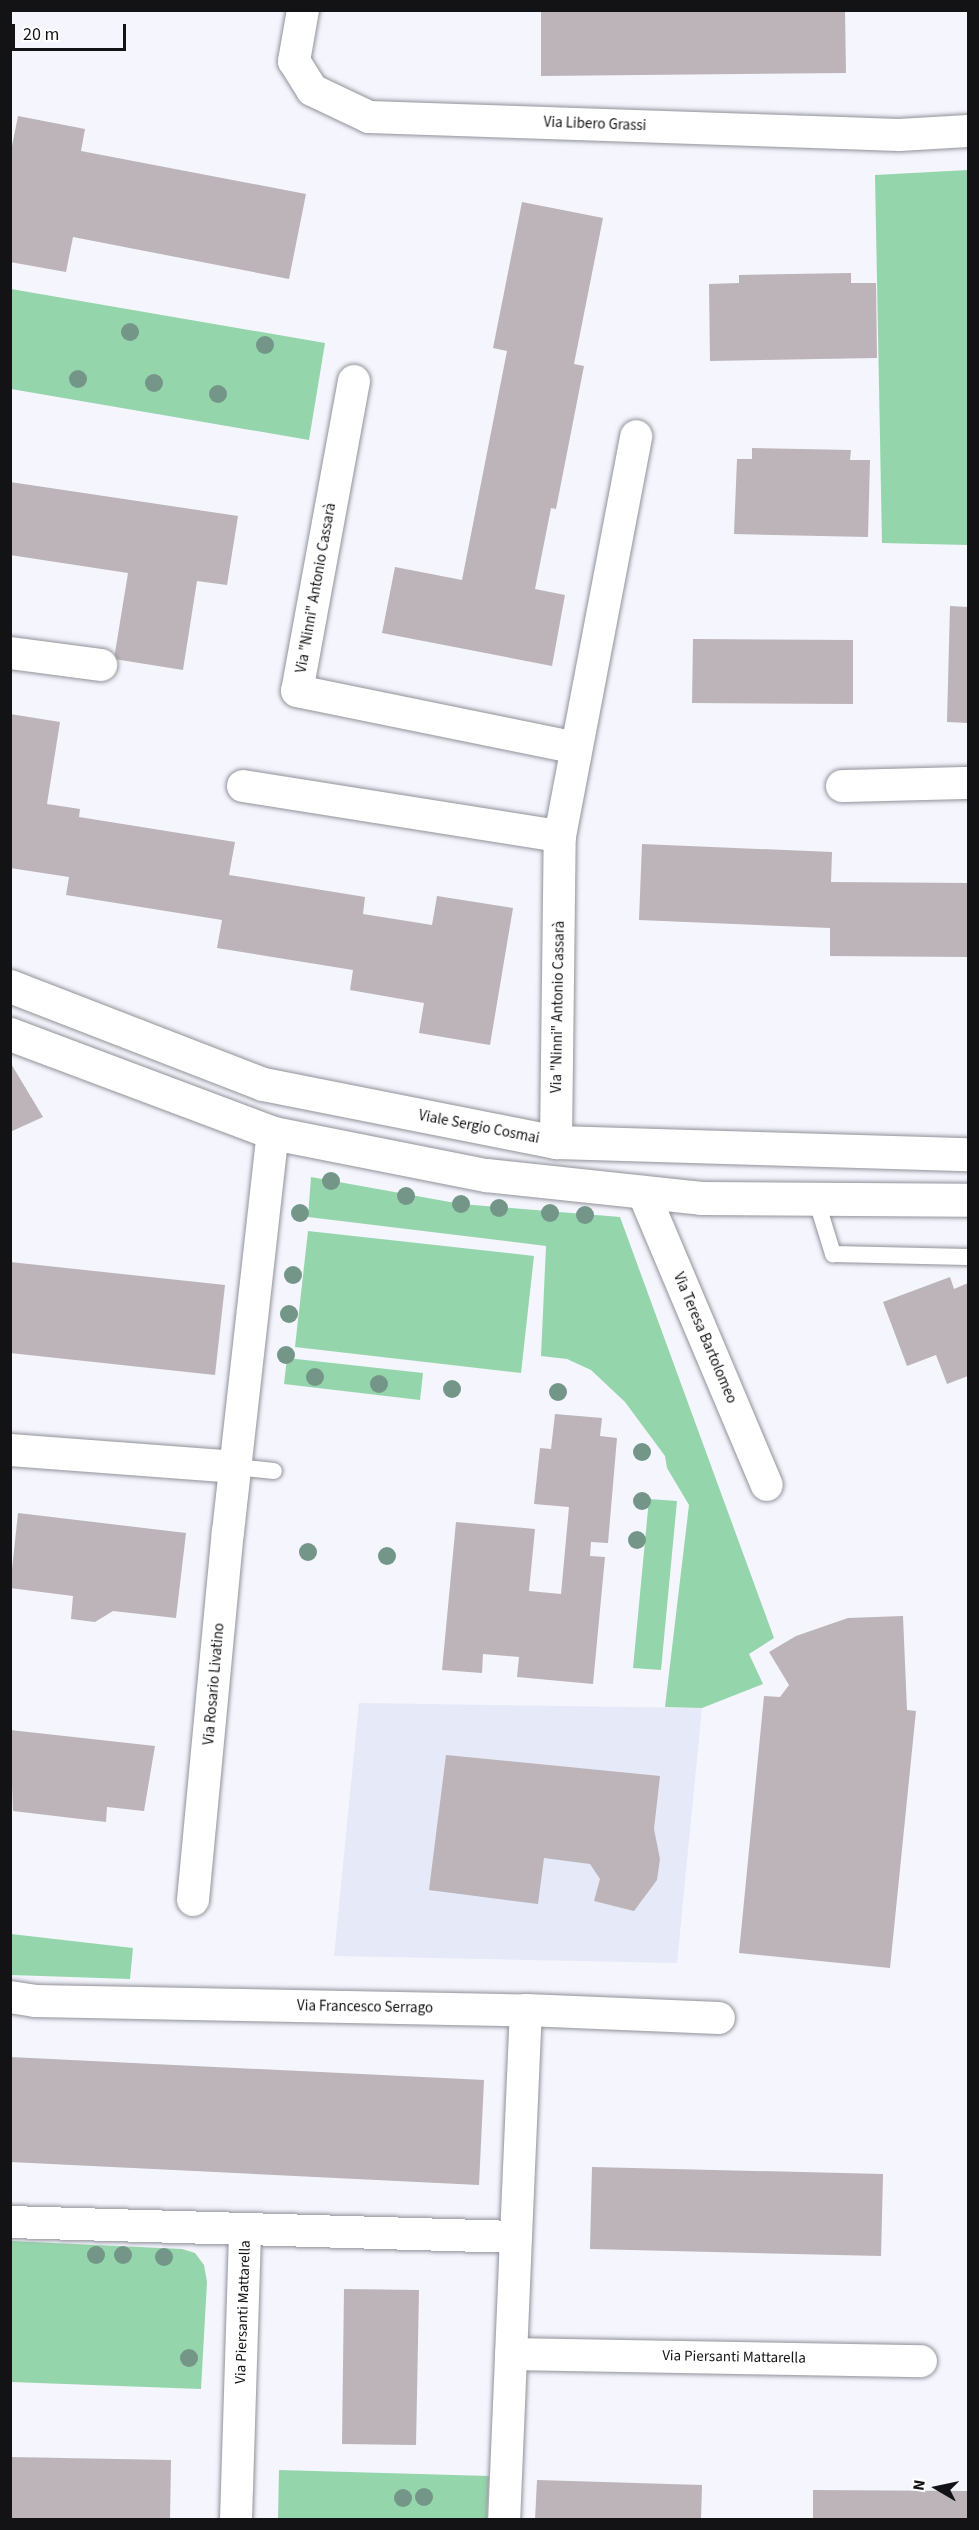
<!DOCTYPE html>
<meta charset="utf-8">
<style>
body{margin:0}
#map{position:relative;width:979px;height:2530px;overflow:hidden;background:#f4f5fd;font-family:"Source Sans 3",sans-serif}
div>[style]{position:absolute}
.built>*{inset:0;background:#e6e9f7}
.green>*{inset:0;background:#95d5ab}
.building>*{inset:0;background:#bcb4b8}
.roads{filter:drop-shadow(0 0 2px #919299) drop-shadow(0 0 2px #919299)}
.lane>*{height:16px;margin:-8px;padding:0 8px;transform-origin:8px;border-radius:8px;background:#fff}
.street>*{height:32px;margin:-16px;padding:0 16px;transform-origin:16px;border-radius:16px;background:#fff}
.secondary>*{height:33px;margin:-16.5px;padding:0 16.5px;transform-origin:16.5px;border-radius:16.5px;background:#fff}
.trees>*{width:18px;height:18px;margin:-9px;border-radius:50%;background:#749688}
span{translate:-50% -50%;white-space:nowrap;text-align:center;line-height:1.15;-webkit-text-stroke:6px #fff;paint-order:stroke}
.street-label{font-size:15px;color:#131316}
.frame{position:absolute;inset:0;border:12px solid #131316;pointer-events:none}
.north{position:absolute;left:907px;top:2458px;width:60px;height:60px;-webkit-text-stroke:4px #fff;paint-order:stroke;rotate:279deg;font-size:16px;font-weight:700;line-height:24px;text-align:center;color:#131316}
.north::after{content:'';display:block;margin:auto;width:21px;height:27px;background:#131316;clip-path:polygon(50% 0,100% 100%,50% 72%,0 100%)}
.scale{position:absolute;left:12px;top:24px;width:114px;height:27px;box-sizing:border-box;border:3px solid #131316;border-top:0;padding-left:8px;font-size:18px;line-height:21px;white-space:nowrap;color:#131316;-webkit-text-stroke:4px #fff;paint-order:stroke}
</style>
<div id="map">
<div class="built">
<i style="clip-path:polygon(359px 1703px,702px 1708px,677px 1963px,334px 1956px)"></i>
</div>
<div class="green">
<i style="clip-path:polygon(968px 170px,968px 545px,882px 543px,875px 175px)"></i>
<i style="clip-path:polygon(11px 289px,325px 343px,309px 440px,11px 389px)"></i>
<i style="clip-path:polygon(311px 1177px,461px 1204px,620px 1217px,774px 1638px,749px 1654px,763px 1684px,702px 1708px,665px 1707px,689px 1505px,667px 1468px,665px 1456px,625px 1402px,591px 1370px,567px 1359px,541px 1356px,546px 1246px,308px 1217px)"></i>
<i style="clip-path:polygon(308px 1231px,534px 1256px,521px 1373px,295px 1347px)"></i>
<i style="clip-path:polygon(287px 1358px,423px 1373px,420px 1400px,284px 1384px)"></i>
<i style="clip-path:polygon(649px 1499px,677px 1501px,661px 1670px,633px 1668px)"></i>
<i style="clip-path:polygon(11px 1934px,133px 1948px,130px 1979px,11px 1975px)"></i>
<i style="clip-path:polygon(11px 2241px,182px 2249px,195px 2253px,204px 2265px,207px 2282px,201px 2389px,11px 2382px)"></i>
<i style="clip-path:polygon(279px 2470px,489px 2476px,487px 2519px,278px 2519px)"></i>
</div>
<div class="building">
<i style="clip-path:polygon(541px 10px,845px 10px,846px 73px,541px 76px)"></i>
<i style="clip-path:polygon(18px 116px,85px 129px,81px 151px,306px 194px,289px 279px,73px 237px,66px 272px,10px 262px,10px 156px)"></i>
<i style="clip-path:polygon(522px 202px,603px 218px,574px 364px,584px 366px,556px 509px,551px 508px,535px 589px,565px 595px,552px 666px,382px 633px,395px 567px,462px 580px,507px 351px,493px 348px)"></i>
<i style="clip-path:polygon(851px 273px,851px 283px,876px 283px,877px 358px,710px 361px,709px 284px,739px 283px,739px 275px)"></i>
<i style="clip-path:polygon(752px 448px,851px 450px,850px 460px,870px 460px,868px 537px,734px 534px,737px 459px,752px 459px)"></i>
<i style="clip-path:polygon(10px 482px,238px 516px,227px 585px,197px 581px,183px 670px,114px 659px,128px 573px,10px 555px)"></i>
<i style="clip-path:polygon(950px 606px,968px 607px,968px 723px,947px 722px)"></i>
<i style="clip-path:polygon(693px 639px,853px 640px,853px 704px,692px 703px)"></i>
<i style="clip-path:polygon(10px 714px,60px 722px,47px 804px,80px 809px,79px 817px,235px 842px,229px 875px,365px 897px,363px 914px,432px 925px,437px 896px,513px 908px,490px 1045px,419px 1033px,424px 1003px,350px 990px,353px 970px,217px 948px,222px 920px,66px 895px,69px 877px,10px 868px)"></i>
<i style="clip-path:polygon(642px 844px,832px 852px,831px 882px,968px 883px,968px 957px,830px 956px,830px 928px,639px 920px)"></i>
<i style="clip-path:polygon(10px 1062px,43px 1117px,10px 1132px)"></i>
<i style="clip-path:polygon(10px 1262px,225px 1285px,215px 1375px,10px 1353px)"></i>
<i style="clip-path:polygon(950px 1277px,954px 1289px,968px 1283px,968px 1376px,947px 1384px,936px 1355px,907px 1366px,883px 1302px)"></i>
<i style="clip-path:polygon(555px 1414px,602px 1418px,600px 1436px,617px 1438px,608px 1543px,591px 1542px,590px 1556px,605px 1557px,593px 1684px,517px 1677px,519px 1657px,483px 1654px,482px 1673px,442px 1670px,456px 1522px,535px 1529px,529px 1591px,561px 1594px,569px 1507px,534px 1504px,540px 1448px,551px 1449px)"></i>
<i style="clip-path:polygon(18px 1513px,186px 1533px,176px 1618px,113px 1611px,95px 1622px,71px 1619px,73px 1596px,10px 1588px)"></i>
<i style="clip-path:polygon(903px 1616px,907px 1710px,916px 1711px,890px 1968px,739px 1953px,764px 1696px,780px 1697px,789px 1685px,769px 1652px,796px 1636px,848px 1618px)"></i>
<i style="clip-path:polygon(10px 1730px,155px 1746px,144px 1811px,107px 1807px,106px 1822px,13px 1811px)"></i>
<i style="clip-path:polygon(446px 1755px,660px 1776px,654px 1829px,660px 1859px,657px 1880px,634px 1911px,594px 1901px,600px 1879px,590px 1864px,544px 1858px,538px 1904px,429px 1890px)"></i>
<i style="clip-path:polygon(10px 2057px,484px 2080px,479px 2185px,10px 2162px)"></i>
<i style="clip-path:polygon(592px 2167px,883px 2174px,881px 2256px,590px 2249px)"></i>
<i style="clip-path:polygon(344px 2289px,419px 2290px,416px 2445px,342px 2444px)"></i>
<i style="clip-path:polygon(10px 2457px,171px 2460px,170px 2520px,10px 2520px)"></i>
<i style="clip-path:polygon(537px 2480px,702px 2485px,701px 2520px,535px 2520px)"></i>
<i style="clip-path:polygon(813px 2490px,968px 2491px,968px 2520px,813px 2520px)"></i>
</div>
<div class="roads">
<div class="lane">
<i style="left:816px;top:1199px;width:58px;rotate:72.8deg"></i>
<i style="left:833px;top:1254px;width:135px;rotate:1.3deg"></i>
<i style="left:236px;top:1467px;width:38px;rotate:6deg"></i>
</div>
<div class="street">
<i style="left:303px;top:10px;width:52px;rotate:100deg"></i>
<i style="left:294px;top:61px;width:34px;rotate:58deg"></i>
<i style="left:312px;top:90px;width:63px;rotate:25.3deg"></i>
<i style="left:369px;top:117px;width:530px;rotate:1.95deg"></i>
<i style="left:899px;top:135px;width:69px;rotate:-3.3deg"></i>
<i style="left:354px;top:381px;width:315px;rotate:100.4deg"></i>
<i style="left:297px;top:691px;width:285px;rotate:11.5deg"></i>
<i style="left:10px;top:653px;width:92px;rotate:7.5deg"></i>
<i style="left:243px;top:786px;width:321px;rotate:9deg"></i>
<i style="left:842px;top:786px;width:126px;rotate:-1.4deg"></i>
<i style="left:556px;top:1142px;width:306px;rotate:-89.3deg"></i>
<i style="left:560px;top:836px;width:407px;rotate:-79.2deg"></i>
<i style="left:643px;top:1192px;width:318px;rotate:67.1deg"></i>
<i style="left:10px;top:1450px;width:227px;rotate:4.3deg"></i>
<i style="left:193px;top:1900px;width:370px;rotate:-84.6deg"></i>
<i style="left:228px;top:1532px;width:402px;rotate:-83.6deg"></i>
<i style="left:10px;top:1997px;width:25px;rotate:9deg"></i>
<i style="left:35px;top:2001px;width:491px;rotate:1.1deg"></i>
<i style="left:526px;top:2010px;width:193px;rotate:2.4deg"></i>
<i style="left:10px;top:2222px;width:506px;rotate:1.7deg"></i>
<i style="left:516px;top:2237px;width:283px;rotate:92.4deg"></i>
<i style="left:516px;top:2237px;width:227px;rotate:-87.5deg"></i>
<i style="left:511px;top:2354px;width:410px;rotate:1deg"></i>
<i style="left:236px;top:2520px;width:288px;rotate:-88.2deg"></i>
</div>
<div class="secondary">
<i style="left:10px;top:986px;width:271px;rotate:21.2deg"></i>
<i style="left:263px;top:1084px;width:299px;rotate:11.2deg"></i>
<i style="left:556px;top:1142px;width:412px;rotate:1.7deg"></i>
<i style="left:10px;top:1034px;width:281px;rotate:20.6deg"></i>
<i style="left:273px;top:1133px;width:217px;rotate:11.2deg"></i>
<i style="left:486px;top:1175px;width:216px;rotate:6.1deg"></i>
<i style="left:701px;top:1198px;width:267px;rotate:0.4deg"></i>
</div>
</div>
<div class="trees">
<i style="left:130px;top:332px"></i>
<i style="left:265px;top:345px"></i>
<i style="left:78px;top:379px"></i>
<i style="left:154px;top:383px"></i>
<i style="left:218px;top:394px"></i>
<i style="left:331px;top:1181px"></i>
<i style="left:406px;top:1196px"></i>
<i style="left:461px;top:1204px"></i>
<i style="left:499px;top:1208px"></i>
<i style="left:300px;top:1213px"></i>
<i style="left:550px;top:1213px"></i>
<i style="left:585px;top:1215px"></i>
<i style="left:293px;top:1275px"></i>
<i style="left:289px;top:1314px"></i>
<i style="left:286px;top:1355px"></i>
<i style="left:315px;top:1377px"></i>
<i style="left:379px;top:1384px"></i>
<i style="left:452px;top:1389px"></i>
<i style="left:558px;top:1392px"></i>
<i style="left:642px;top:1452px"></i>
<i style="left:642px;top:1501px"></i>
<i style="left:637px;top:1540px"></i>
<i style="left:308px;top:1552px"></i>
<i style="left:387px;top:1556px"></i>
<i style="left:96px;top:2255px"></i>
<i style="left:123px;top:2255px"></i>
<i style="left:164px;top:2257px"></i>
<i style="left:189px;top:2358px"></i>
<i style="left:424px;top:2497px"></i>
<i style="left:403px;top:2498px"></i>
</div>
<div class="street-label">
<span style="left:595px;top:124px;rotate:2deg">Via Libero Grassi</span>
<span style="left:316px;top:588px;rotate:-80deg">Via "Ninni" Antonio Cassarà</span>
<span style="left:558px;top:1007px;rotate:-89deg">Via "Ninni" Antonio Cassarà</span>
<span style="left:479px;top:1127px;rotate:11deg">Viale Sergio Cosmai</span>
<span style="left:705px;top:1338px;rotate:67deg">Via Teresa Bartolomeo</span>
<span style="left:214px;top:1684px;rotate:-85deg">Via Rosario Livatino</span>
<span style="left:365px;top:2007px;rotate:1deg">Via Francesco Serrago</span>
<span style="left:243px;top:2312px;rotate:-88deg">Via Piersanti Mattarella</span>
<span style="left:734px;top:2357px;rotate:1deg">Via Piersanti Mattarella</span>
</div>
<div class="frame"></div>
<div class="north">N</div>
<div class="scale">20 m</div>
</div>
